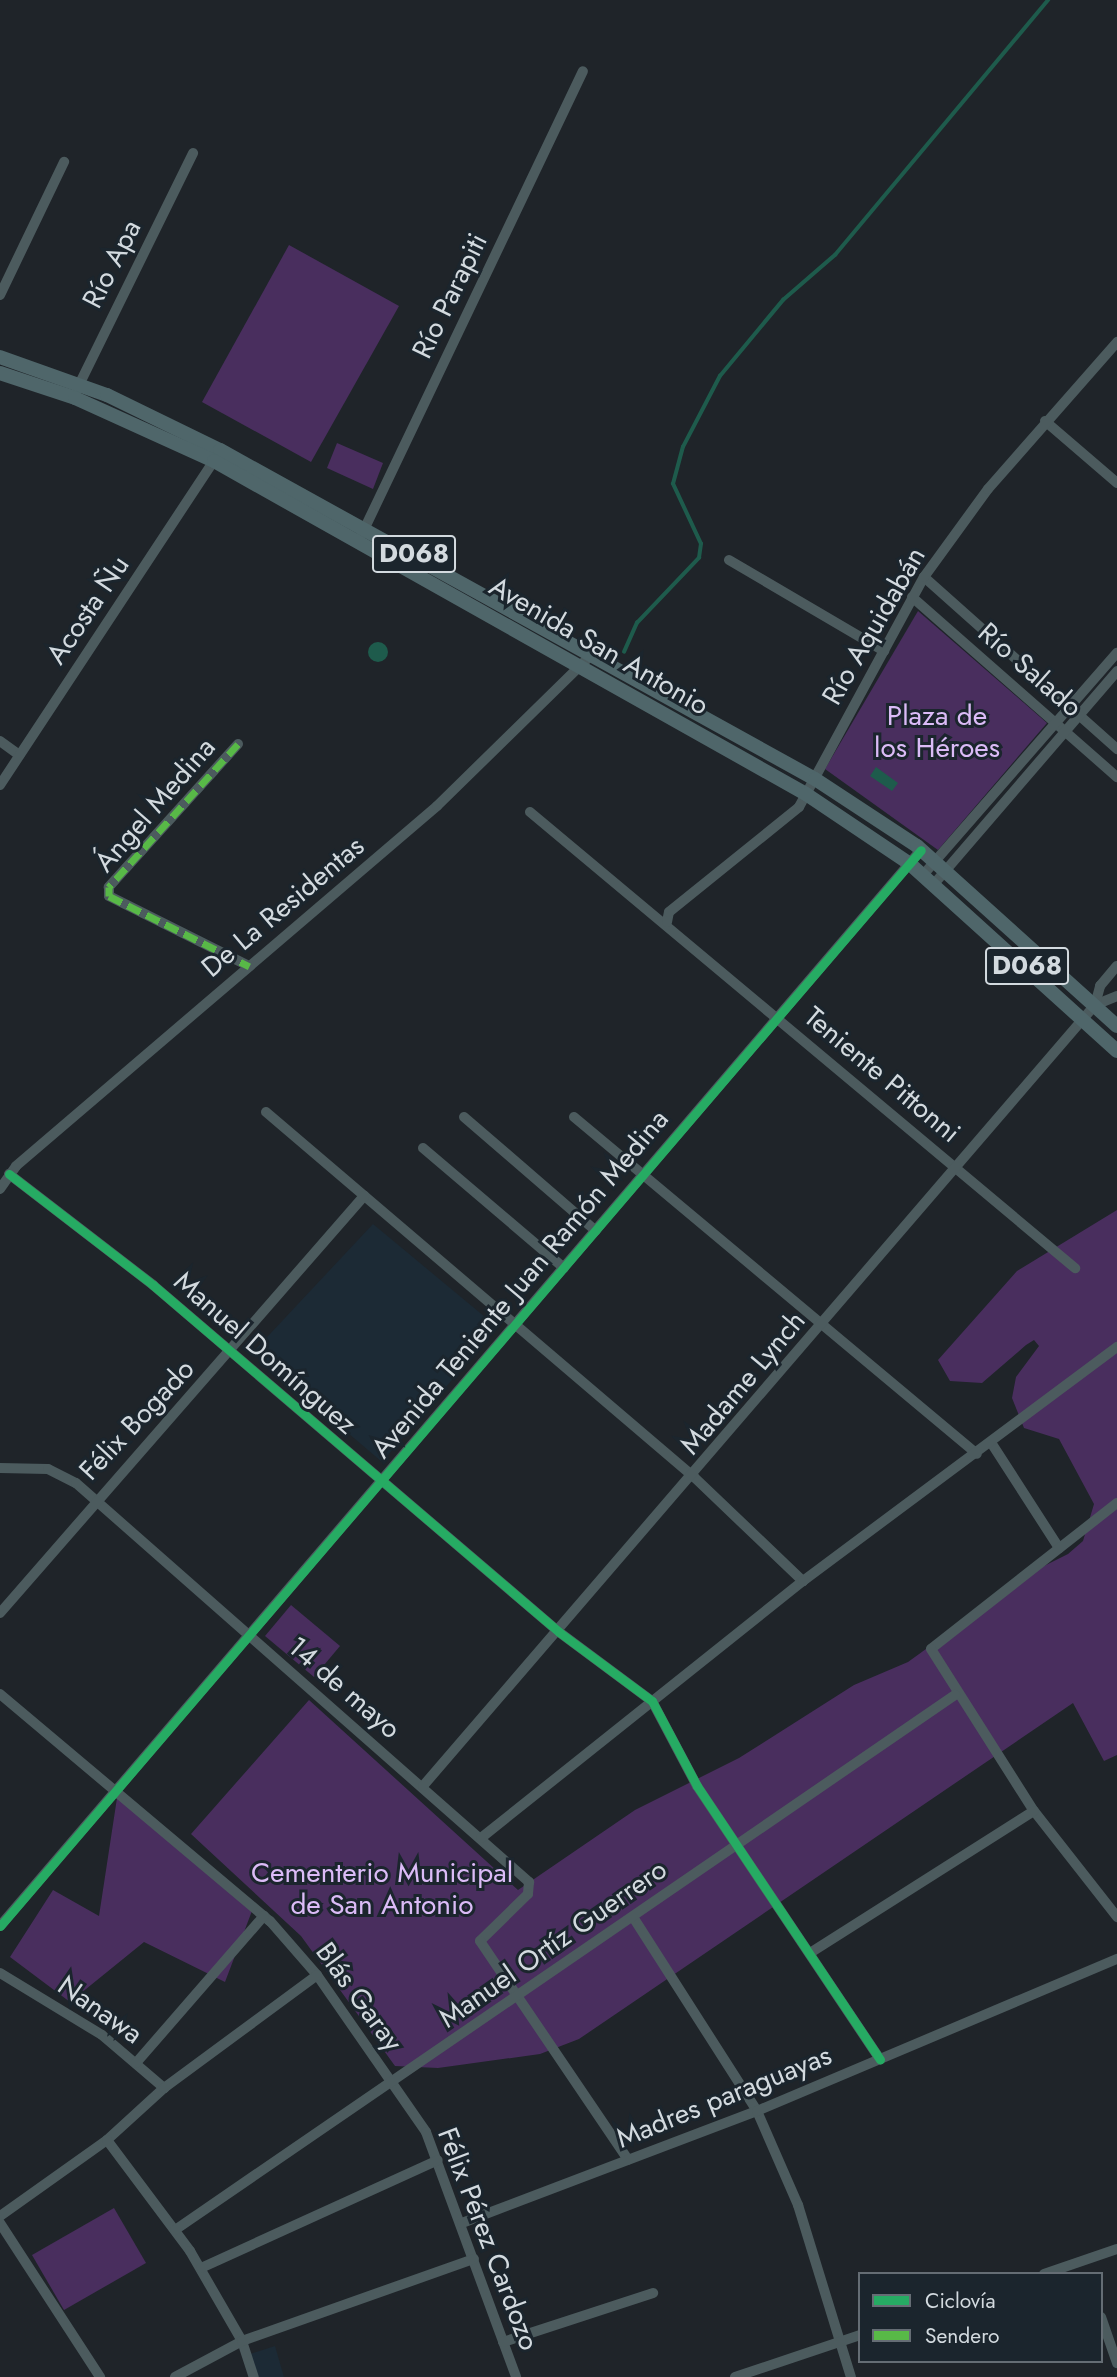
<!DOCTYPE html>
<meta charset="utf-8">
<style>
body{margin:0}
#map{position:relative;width:1117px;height:2377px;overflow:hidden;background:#1f2429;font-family:Jost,sans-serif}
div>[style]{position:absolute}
.built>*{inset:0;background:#1c2a35}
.green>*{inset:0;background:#492e5e}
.water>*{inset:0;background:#1e5b4c}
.round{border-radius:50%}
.stream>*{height:3.5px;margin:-1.75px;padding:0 1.75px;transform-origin:1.75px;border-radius:1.75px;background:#1e5b4c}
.minor>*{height:10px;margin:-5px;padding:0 5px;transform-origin:5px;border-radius:5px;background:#4c5b5e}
.major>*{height:14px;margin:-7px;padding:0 7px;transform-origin:7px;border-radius:7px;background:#4f666a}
.quiet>*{height:7px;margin-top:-3.5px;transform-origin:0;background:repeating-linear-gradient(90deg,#58b947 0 14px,transparent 0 21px)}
.cycleway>*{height:9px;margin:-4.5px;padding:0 4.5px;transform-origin:4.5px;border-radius:4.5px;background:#26ab63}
span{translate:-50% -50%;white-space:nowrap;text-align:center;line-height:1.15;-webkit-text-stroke:6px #1b252d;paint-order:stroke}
.shield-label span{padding:2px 5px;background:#1b252d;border:2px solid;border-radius:5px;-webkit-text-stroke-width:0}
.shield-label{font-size:26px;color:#d3dadf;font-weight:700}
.street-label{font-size:28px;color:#d3dadf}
.park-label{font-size:28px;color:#dbbbf7}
.legend{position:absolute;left:858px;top:2272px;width:245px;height:91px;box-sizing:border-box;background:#1b252d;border:2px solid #656d74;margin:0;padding:9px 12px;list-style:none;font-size:21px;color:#d3dadf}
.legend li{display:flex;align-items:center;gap:14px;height:35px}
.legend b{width:35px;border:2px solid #656d74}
</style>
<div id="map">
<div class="built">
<i style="clip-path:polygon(373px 1224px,497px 1327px,382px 1462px,253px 1352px)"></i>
<i style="clip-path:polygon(275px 2346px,284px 2377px,256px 2377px,250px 2354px)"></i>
</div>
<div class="green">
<i style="clip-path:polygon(289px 245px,399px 306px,311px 462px,202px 402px)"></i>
<i style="clip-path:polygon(337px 443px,383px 463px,373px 489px,327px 468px)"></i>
<i style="clip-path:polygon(918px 611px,1047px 723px,938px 850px,825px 769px)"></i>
<i style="clip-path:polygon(1117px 1210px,1117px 1755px,1104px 1761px,1073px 1703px,579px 2039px,540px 2054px,438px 2068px,395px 2066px,301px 1936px,191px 1834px,309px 1700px,518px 1890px,635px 1810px,739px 1758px,854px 1685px,908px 1662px,1034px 1571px,1068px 1554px,1083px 1541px,1094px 1504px,1059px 1439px,1024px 1428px,1012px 1398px,1016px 1377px,1039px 1346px,1034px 1340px,1026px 1345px,982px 1383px,950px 1381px,938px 1360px,1017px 1271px)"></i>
<i style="clip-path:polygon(291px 1605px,340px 1646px,314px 1677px,265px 1636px)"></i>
<i style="clip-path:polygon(117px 1798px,255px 1903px,225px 1982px,144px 1942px,70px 2002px,10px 1957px,53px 1890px,99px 1916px)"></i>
<i style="clip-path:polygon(114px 2208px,146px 2263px,64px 2310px,32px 2255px)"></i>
</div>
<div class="water">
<i class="round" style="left:368px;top:642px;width:20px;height:20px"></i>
<i style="clip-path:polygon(876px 767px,898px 783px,892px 791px,870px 776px)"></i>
</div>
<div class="stream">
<i style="left:624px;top:652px;width:32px;rotate:-66deg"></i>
<i style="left:637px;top:623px;width:90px;rotate:-46.4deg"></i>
<i style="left:699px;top:558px;width:14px;rotate:-82deg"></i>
<i style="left:701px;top:544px;width:66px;rotate:-115deg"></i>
<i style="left:673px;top:484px;width:38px;rotate:-75deg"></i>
<i style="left:683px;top:447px;width:80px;rotate:-62.5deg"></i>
<i style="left:720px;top:376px;width:99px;rotate:-50.3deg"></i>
<i style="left:783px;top:300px;width:69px;rotate:-40.9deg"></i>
<i style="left:835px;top:255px;width:332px;rotate:-50.1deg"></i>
</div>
<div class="minor">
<i style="left:0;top:295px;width:148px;rotate:-64.3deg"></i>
<i style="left:77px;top:389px;width:263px;rotate:-63.8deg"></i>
<i style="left:1045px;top:421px;width:95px;rotate:40.7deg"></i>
<i style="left:361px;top:536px;width:515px;rotate:-64.48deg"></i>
<i style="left:729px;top:560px;width:180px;rotate:30.4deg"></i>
<i style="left:924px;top:577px;width:259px;rotate:41.7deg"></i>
<i style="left:912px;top:597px;width:273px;rotate:41.3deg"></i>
<i style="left:0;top:741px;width:24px;rotate:36deg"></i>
<i style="left:238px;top:744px;width:193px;rotate:132.1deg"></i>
<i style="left:109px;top:887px;width:9px;rotate:90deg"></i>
<i style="left:109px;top:896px;width:157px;rotate:26.6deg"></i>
<i style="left:0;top:785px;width:393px;rotate:-56.6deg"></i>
<i style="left:530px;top:812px;width:711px;rotate:39.92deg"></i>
<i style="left:923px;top:875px;width:295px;rotate:-48.9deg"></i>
<i style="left:934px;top:884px;width:281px;rotate:-49.3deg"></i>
<i style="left:667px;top:922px;width:10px;rotate:-79deg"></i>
<i style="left:669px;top:912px;width:167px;rotate:-38.9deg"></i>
<i style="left:799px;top:807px;width:262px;rotate:-61.5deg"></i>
<i style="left:924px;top:577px;width:109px;rotate:-54deg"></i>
<i style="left:988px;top:489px;width:196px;rotate:-48.7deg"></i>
<i style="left:1095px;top:1005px;width:24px;rotate:-22deg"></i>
<i style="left:266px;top:1112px;width:563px;rotate:40.46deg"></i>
<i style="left:694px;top:1477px;width:151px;rotate:43.7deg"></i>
<i style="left:464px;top:1117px;width:174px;rotate:40.8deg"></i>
<i style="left:574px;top:1117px;width:525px;rotate:39.9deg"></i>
<i style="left:423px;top:1148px;width:185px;rotate:40.4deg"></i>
<i style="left:9px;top:1174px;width:182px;rotate:37.6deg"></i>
<i style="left:153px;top:1285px;width:534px;rotate:40.52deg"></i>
<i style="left:559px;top:1632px;width:116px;rotate:36.6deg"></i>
<i style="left:652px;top:1701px;width:96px;rotate:62.1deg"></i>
<i style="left:697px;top:1786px;width:329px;rotate:56.2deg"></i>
<i style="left:0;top:1189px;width:28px;rotate:-55deg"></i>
<i style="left:16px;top:1166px;width:554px;rotate:-40.53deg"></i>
<i style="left:437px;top:806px;width:217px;rotate:-44.4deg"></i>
<i style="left:992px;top:1444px;width:124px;rotate:57.2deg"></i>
<i style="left:0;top:1468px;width:48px;rotate:1.2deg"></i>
<i style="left:48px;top:1469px;width:31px;rotate:27deg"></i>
<i style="left:76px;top:1483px;width:604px;rotate:41.37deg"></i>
<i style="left:529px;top:1882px;width:12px;rotate:95deg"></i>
<i style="left:528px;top:1894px;width:67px;rotate:135.6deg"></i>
<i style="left:480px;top:1941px;width:264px;rotate:55.9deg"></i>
<i style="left:1117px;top:1503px;width:236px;rotate:141.9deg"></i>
<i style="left:931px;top:1649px;width:192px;rotate:57.6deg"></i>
<i style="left:1034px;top:1811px;width:135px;rotate:51.9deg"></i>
<i style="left:0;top:1613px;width:554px;rotate:-48.88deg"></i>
<i style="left:0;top:1694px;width:353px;rotate:40.1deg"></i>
<i style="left:270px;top:1921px;width:72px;rotate:49deg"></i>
<i style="left:317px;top:1975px;width:191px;rotate:55.2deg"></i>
<i style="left:426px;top:2132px;width:261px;rotate:69.8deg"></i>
<i style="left:423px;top:1786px;width:1030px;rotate:-49.29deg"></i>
<i style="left:1095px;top:1005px;width:20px;rotate:-75deg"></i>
<i style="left:1100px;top:986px;width:26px;rotate:-50deg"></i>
<i style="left:481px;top:1838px;width:412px;rotate:-38.6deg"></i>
<i style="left:803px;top:1581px;width:392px;rotate:-36.7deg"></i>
<i style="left:633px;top:1917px;width:230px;rotate:57.4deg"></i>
<i style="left:757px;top:2111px;width:103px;rotate:66.4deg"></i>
<i style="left:798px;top:2205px;width:180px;rotate:72.9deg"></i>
<i style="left:0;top:1926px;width:1416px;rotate:-49.44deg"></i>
<i style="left:810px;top:1953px;width:265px;rotate:-32.4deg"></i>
<i style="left:0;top:1973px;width:119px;rotate:31.3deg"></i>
<i style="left:102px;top:2035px;width:82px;rotate:40.5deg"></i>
<i style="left:164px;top:2088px;width:77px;rotate:137.6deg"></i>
<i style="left:107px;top:2140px;width:131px;rotate:144.6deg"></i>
<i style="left:136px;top:2063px;width:195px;rotate:-49deg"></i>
<i style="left:164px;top:2088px;width:190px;rotate:-36.4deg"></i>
<i style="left:107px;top:2140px;width:139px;rotate:53.2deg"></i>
<i style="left:190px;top:2251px;width:104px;rotate:60deg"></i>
<i style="left:242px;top:2341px;width:38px;rotate:72deg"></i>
<i style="left:0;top:2223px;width:184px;rotate:57deg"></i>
<i style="left:462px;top:2223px;width:316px;rotate:-20.8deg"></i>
<i style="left:757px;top:2111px;width:391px;rotate:-22.9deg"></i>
<i style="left:175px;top:2230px;width:946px;rotate:-34.45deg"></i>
<i style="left:201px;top:2268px;width:260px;rotate:-24.5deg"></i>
<i style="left:1044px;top:2274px;width:77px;rotate:-18.9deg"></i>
<i style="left:1101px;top:2317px;width:49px;rotate:70.8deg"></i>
<i style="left:503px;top:2342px;width:158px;rotate:-18.1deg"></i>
<i style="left:175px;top:2377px;width:76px;rotate:-28.2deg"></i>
<i style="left:242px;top:2341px;width:246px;rotate:-19.5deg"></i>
<i style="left:735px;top:2377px;width:132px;rotate:-18.6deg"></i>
</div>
<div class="major">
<i style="left:0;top:357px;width:114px;rotate:19.6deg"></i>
<i style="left:107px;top:395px;width:126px;rotate:26deg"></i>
<i style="left:220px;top:450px;width:680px;rotate:28.94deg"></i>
<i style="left:815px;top:779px;width:122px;rotate:33.3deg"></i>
<i style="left:917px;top:846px;width:269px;rotate:42deg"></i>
<i style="left:0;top:373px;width:79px;rotate:18.4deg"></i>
<i style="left:75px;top:398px;width:153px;rotate:24.4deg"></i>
<i style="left:214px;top:461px;width:679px;rotate:29.36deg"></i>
<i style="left:806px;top:794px;width:125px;rotate:33.9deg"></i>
<i style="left:910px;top:864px;width:279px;rotate:42.1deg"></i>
</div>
<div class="quiet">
<i style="left:238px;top:744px;width:193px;rotate:132.1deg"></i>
<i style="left:109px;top:887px;width:9px;rotate:90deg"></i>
<i style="left:109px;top:896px;width:157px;rotate:26.6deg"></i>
</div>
<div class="cycleway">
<i style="left:9px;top:1174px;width:182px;rotate:37.6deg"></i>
<i style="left:153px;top:1285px;width:534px;rotate:40.52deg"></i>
<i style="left:559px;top:1632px;width:116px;rotate:36.6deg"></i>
<i style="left:652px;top:1701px;width:96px;rotate:62.1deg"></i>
<i style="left:697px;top:1786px;width:329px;rotate:56.2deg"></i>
<i style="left:0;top:1926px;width:1416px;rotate:-49.44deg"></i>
</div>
<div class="shield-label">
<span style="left:414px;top:554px">D068</span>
<span style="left:1027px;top:966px">D068</span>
</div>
<div class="street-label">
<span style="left:112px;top:264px;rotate:-63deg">Río Apa</span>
<span style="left:450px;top:296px;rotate:-64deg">Río Parapiti</span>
<span style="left:88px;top:610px;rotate:-56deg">Acosta Ñu</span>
<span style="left:874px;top:626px;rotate:-60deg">Río Aquidabán</span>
<span style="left:599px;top:646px;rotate:30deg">Avenida San Antonio</span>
<span style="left:1030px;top:670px;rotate:41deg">Río Salado</span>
<span style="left:155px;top:805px;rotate:-49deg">Ángel Medina</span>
<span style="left:283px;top:907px;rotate:-40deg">De La Residentas</span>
<span style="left:882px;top:1075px;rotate:40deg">Teniente Pittonni</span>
<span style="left:520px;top:1284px;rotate:-50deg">Avenida Teniente Juan Ramón Medina</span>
<span style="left:265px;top:1353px;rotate:41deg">Manuel Domínguez</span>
<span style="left:743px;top:1383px;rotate:-50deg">Madame Lynch</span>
<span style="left:137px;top:1420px;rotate:-47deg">Félix Bogado</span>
<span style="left:344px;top:1688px;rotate:41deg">14 de mayo</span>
<span style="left:553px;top:1944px;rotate:-35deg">Manuel Ortíz Guerrero</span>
<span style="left:359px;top:1997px;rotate:54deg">Blás Garay</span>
<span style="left:100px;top:2010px;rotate:35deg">Nanawa</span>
<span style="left:724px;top:2097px;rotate:-22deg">Madres paraguayas</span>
<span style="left:488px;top:2239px;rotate:69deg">Félix Pérez Cardozo</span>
</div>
<div class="park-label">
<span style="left:937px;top:732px">Plaza de<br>los Héroes</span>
<span style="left:382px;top:1889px">Cementerio Municipal<br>de San Antonio</span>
</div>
<ul class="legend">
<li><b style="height:9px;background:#26ab63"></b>Ciclovía</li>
<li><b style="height:9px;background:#58b947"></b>Sendero</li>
</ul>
</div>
